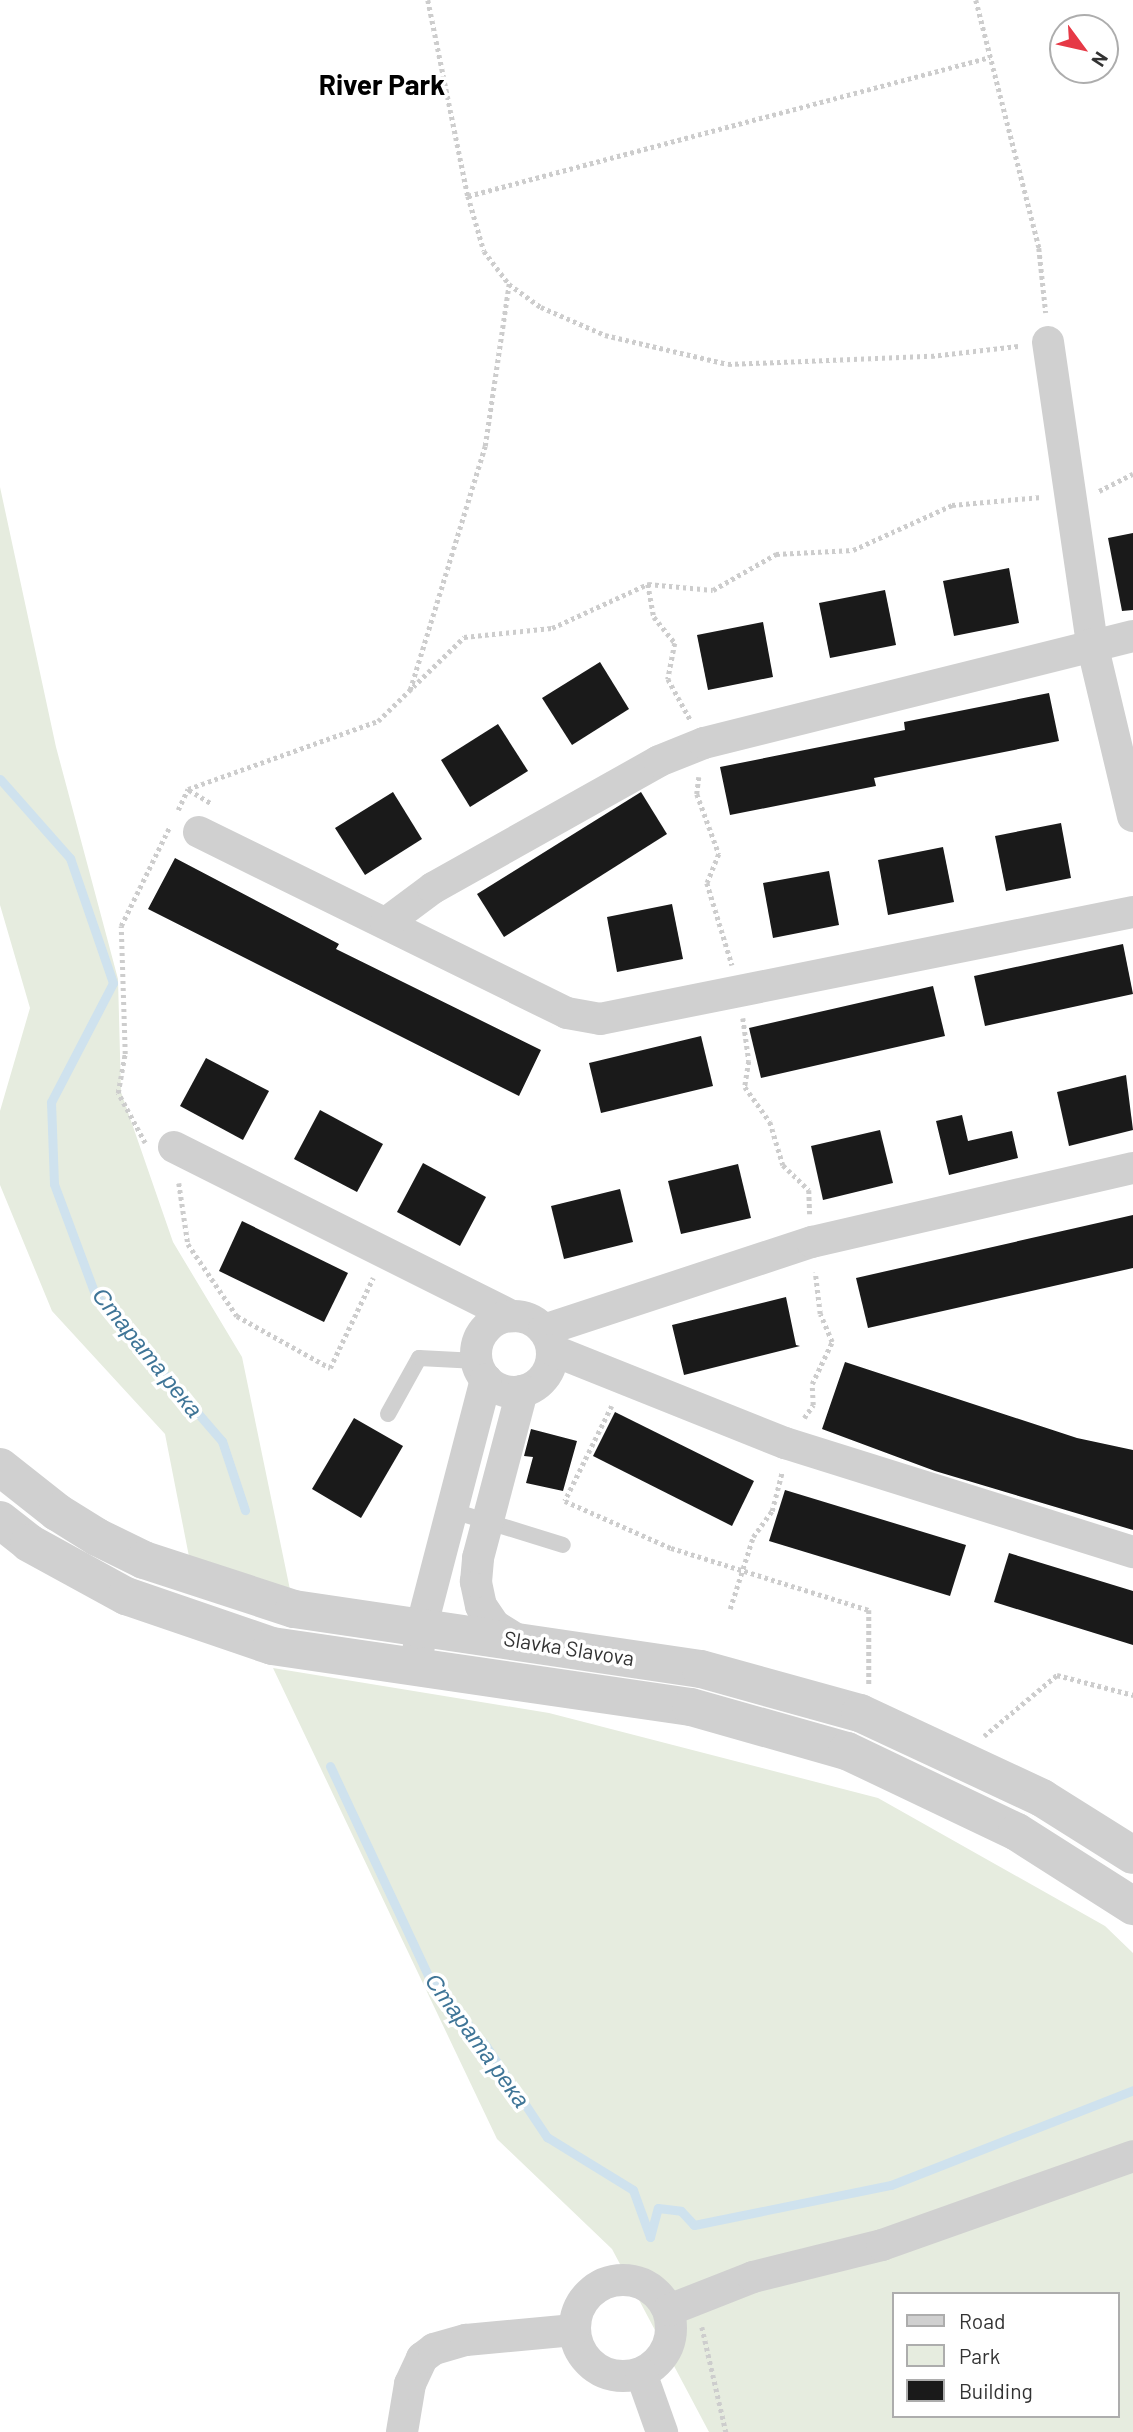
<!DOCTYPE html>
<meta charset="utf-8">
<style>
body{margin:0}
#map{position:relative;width:1133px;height:2432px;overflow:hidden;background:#fff;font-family:Barlow,sans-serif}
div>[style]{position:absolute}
.green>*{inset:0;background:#e6ecdf}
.stream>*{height:9px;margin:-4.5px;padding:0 4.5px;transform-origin:4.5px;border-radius:4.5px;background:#cfe2ee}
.building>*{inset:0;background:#1a1a1a}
.path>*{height:4.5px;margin-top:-2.25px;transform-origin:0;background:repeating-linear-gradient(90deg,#cdcdcd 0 3.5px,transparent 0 7px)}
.service>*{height:16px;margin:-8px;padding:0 8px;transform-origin:8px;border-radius:8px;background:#d0d0d0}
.minor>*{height:32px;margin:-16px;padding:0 16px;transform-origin:16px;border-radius:16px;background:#d0d0d0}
.minor>.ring{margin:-16px;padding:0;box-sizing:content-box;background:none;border:32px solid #d0d0d0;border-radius:50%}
.tertiary>*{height:38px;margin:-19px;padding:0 19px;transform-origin:19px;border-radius:19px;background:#d0d0d0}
span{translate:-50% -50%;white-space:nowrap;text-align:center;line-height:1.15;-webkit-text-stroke:7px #fff;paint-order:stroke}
.street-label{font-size:21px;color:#333}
.water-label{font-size:23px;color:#3f7597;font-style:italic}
.district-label{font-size:28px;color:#000;font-weight:700}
.legend{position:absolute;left:892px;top:2292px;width:228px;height:126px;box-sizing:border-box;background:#fff;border:2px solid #adadad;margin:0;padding:9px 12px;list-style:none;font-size:21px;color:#333}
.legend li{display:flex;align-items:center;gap:14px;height:35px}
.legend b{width:35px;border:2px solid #adadad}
.north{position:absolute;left:1049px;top:14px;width:70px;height:70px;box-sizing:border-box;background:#fff;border:2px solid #adadad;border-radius:50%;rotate:123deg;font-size:19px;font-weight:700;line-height:28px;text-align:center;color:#333}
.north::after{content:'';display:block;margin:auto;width:24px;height:32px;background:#e63946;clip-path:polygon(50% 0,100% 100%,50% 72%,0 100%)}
</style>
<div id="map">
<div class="green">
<i style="clip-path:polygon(0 487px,56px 747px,118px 979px,121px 1092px,173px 1242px,242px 1357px,294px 1609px,193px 1577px,165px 1434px,52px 1311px,0 1185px,0 1111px,30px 1008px,0 905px)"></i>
<i style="clip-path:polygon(evenodd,273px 1668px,549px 1713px,878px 1798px,1105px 1926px,1133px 1953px,1133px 2432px,709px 2432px,612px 2249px,497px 2139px,273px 1668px,893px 2294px,1117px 2294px,1117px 2416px,893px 2416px,893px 2294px)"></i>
</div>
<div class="stream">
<i style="left:0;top:779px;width:106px;rotate:48.5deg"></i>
<i style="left:70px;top:858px;width:132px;rotate:71deg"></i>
<i style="left:113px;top:983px;width:134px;rotate:117.5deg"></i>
<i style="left:51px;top:1102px;width:82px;rotate:87.9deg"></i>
<i style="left:54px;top:1184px;width:117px;rotate:69.6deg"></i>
<i style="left:95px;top:1294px;width:194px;rotate:49.2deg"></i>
<i style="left:222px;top:1441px;width:73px;rotate:71.6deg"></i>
<i style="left:330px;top:1766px;width:235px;rotate:64.9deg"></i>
<i style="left:430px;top:1979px;width:87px;rotate:50.1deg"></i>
<i style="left:486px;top:2046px;width:110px;rotate:56.2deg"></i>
<i style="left:547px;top:2137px;width:101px;rotate:31.6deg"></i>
<i style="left:633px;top:2190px;width:50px;rotate:70.1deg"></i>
<i style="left:650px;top:2237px;width:30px;rotate:-75deg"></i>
<i style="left:658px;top:2208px;width:23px;rotate:7deg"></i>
<i style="left:681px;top:2211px;width:19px;rotate:47deg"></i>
<i style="left:694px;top:2225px;width:201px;rotate:-11.5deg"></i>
<i style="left:891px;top:2185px;width:260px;rotate:-21.4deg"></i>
</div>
<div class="building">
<i style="clip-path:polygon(1133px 533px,1133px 610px,1122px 611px,1108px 538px)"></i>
<i style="clip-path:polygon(1009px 568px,1019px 623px,954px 636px,943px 581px)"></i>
<i style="clip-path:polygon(885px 590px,896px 645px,830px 658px,819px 603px)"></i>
<i style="clip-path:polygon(763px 622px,773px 677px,708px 690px,697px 635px)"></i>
<i style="clip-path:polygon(600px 662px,629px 709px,572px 745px,542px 698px)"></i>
<i style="clip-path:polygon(1049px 693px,1059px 741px,874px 778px,876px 786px,730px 815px,720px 767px,905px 730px,904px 722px)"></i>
<i style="clip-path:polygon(498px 724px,528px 771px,470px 807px,441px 760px)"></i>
<i style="clip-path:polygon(393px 792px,422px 839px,365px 875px,335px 828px)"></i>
<i style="clip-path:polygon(641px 792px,667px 834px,504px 937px,477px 894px)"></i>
<i style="clip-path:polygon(1061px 823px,1071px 878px,1006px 891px,995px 836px)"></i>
<i style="clip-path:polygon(943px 847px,954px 902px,888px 915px,878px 860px)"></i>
<i style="clip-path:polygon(175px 858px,339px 944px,336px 949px,541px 1050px,519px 1096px,148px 909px)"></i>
<i style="clip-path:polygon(829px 871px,839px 925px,773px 938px,763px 883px)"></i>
<i style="clip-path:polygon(672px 904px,683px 959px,617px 972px,607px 917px)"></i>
<i style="clip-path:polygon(1123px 944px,1133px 994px,985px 1026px,974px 976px)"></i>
<i style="clip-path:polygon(933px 986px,945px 1036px,761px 1078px,749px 1028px)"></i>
<i style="clip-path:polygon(701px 1036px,713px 1086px,601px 1113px,589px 1063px)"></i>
<i style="clip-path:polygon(206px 1058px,269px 1091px,243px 1140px,180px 1106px)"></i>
<i style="clip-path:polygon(1126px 1075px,1133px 1130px,1069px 1146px,1057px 1092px)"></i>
<i style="clip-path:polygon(320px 1110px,383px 1144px,357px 1192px,294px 1159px)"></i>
<i style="clip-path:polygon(962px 1115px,968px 1141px,1012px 1131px,1018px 1158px,949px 1175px,936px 1121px)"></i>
<i style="clip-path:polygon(880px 1130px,893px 1183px,823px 1200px,811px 1146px)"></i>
<i style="clip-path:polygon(423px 1163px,486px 1197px,460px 1246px,397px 1212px)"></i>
<i style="clip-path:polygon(738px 1164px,751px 1218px,681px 1234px,668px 1181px)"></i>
<i style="clip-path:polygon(620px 1189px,633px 1242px,564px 1259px,551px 1206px)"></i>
<i style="clip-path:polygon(1133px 1215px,1133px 1268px,868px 1328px,856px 1278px)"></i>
<i style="clip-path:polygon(242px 1221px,348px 1273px,324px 1322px,219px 1271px)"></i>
<i style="clip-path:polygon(786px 1297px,796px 1345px,800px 1346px,684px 1375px,672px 1325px)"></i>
<i style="clip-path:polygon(845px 1362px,1077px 1438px,1133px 1450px,1133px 1530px,935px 1471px,822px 1429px)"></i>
<i style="clip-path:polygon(615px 1412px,754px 1481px,732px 1526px,593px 1456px)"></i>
<i style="clip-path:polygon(354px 1418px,403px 1446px,361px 1518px,312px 1489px)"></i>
<i style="clip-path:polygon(531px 1429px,577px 1441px,563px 1491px,526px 1483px,533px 1457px,524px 1456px)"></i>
<i style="clip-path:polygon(785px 1490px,966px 1545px,950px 1596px,769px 1541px)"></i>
<i style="clip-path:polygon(1009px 1553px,1133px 1591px,1133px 1645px,994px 1602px)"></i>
</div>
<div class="path">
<i style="left:428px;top:0;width:200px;rotate:78.5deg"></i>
<i style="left:468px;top:196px;width:57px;rotate:73.8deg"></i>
<i style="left:484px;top:251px;width:41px;rotate:52.9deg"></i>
<i style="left:509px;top:284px;width:39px;rotate:36deg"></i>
<i style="left:541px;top:307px;width:70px;rotate:23.6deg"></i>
<i style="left:605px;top:335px;width:126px;rotate:13.3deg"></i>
<i style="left:728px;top:364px;width:203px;rotate:-2.3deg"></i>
<i style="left:931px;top:356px;width:89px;rotate:-6.5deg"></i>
<i style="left:976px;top:0;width:256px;rotate:75.7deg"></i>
<i style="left:1039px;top:248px;width:65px;rotate:83.9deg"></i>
<i style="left:468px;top:196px;width:540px;rotate:-14.91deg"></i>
<i style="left:1099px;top:491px;width:38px;rotate:-27deg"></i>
<i style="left:648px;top:584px;width:34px;rotate:80deg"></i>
<i style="left:654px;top:617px;width:33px;rotate:51deg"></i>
<i style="left:675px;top:643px;width:37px;rotate:101deg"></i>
<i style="left:668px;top:679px;width:46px;rotate:61.2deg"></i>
<i style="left:410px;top:690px;width:255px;rotate:-72.9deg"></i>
<i style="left:485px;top:446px;width:164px;rotate:-81.6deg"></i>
<i style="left:699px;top:777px;width:17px;rotate:97deg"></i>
<i style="left:697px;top:794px;width:64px;rotate:69.9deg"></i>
<i style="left:719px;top:854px;width:31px;rotate:112deg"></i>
<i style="left:707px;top:883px;width:86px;rotate:73deg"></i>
<i style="left:189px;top:790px;width:26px;rotate:31deg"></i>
<i style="left:178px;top:810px;width:23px;rotate:-65deg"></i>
<i style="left:188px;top:789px;width:202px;rotate:-19.7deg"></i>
<i style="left:378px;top:721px;width:120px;rotate:-44.3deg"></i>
<i style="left:464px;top:637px;width:88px;rotate:-5.8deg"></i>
<i style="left:552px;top:628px;width:106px;rotate:-24.6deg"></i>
<i style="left:648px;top:584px;width:65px;rotate:5.3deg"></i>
<i style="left:713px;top:590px;width:73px;rotate:-29.7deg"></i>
<i style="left:776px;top:554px;width:77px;rotate:-3deg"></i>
<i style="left:853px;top:550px;width:109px;rotate:-24.4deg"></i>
<i style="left:952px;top:505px;width:90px;rotate:-5.1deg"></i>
<i style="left:743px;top:1018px;width:43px;rotate:82.1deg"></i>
<i style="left:749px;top:1061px;width:26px;rotate:99deg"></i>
<i style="left:745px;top:1087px;width:43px;rotate:54.5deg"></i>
<i style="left:770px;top:1122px;width:45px;rotate:73.2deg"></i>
<i style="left:783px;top:1165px;width:36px;rotate:44deg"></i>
<i style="left:809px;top:1190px;width:24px;rotate:88deg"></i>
<i style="left:145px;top:1143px;width:57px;rotate:-118.4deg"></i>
<i style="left:118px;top:1093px;width:40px;rotate:-80deg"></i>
<i style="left:125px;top:1054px;width:128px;rotate:-91.8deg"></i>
<i style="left:121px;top:926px;width:109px;rotate:-63.9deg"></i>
<i style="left:179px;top:1183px;width:62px;rotate:81.6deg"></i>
<i style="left:188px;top:1244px;width:87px;rotate:55.8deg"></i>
<i style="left:237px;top:1316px;width:107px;rotate:29.2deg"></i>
<i style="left:330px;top:1368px;width:100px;rotate:-64.5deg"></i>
<i style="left:612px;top:1406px;width:106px;rotate:116.3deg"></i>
<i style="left:565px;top:1501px;width:116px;rotate:23.9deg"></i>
<i style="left:671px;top:1548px;width:207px;rotate:17.4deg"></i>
<i style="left:869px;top:1610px;width:74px;rotate:90deg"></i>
<i style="left:804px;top:1418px;width:16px;rotate:-55deg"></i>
<i style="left:813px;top:1405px;width:21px;rotate:-93deg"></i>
<i style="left:812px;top:1384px;width:47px;rotate:-64.5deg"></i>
<i style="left:832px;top:1342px;width:30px;rotate:-113deg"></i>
<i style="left:820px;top:1314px;width:42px;rotate:-96.8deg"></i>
<i style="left:730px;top:1609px;width:76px;rotate:-72.3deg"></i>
<i style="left:753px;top:1537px;width:32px;rotate:-54deg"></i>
<i style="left:772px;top:1511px;width:40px;rotate:-75.6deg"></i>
<i style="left:984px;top:1736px;width:95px;rotate:-39.9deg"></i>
<i style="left:1057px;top:1675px;width:79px;rotate:14.7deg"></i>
<i style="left:702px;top:2327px;width:108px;rotate:77.1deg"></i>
</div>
<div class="service">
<i style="left:388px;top:1414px;width:64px;rotate:-61deg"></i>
<i style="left:419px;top:1358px;width:58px;rotate:3deg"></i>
<i style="left:450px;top:1510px;width:118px;rotate:17.2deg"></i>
</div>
<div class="minor">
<i style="left:1048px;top:342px;width:305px;rotate:81.7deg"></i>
<i style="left:1092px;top:644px;width:177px;rotate:76.6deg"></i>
<i style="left:199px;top:832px;width:410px;rotate:26.2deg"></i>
<i style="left:567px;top:1013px;width:34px;rotate:10deg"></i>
<i style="left:600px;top:1019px;width:544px;rotate:-11.35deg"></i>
<i style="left:386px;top:923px;width:59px;rotate:-36.7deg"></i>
<i style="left:433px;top:888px;width:259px;rotate:-29.3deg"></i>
<i style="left:659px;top:761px;width:48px;rotate:-21.8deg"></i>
<i style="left:704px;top:743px;width:442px;rotate:-14deg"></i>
<i style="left:174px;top:1147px;width:378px;rotate:26.6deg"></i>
<i class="ring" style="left:476px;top:1316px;width:44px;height:44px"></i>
<i style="left:544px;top:1330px;width:282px;rotate:-18.2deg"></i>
<i style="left:812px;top:1242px;width:329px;rotate:-13deg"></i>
<i style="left:552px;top:1350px;width:251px;rotate:21.8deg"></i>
<i style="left:785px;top:1443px;width:365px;rotate:17.4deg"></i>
<i style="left:516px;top:1639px;width:26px;rotate:-148deg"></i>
<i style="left:494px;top:1625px;width:23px;rotate:-124deg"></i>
<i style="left:481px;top:1606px;width:25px;rotate:-102deg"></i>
<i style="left:476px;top:1582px;width:24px;rotate:-85deg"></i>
<i style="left:478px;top:1558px;width:173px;rotate:-75.2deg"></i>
<i style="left:416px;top:1666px;width:41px;rotate:-81.7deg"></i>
<i style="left:422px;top:1625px;width:254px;rotate:-75.4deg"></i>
<i class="ring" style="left:575px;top:2280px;width:64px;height:64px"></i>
<i style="left:669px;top:2310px;width:90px;rotate:-21.4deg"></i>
<i style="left:753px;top:2277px;width:133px;rotate:-13.9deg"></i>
<i style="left:882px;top:2245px;width:266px;rotate:-19.5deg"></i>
<i style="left:641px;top:2373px;width:63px;rotate:70.4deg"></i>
<i style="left:402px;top:2432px;width:49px;rotate:-80.5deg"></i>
<i style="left:410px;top:2384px;width:29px;rotate:-65deg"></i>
<i style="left:422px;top:2358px;width:15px;rotate:-37deg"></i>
<i style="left:434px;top:2349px;width:33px;rotate:-16deg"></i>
<i style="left:466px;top:2340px;width:108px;rotate:-5.3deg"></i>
</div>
<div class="tertiary">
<i style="left:0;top:1467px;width:73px;rotate:38.3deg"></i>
<i style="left:57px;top:1512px;width:47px;rotate:32deg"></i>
<i style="left:97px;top:1537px;width:52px;rotate:26.1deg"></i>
<i style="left:144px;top:1560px;width:158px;rotate:18.1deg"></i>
<i style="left:294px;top:1609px;width:411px;rotate:8.4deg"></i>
<i style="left:701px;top:1669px;width:165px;rotate:15.5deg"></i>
<i style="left:860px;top:1713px;width:201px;rotate:25deg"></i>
<i style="left:1042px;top:1798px;width:107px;rotate:32.1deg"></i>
<i style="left:0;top:1520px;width:37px;rotate:38deg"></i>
<i style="left:29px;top:1543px;width:111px;rotate:28.7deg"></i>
<i style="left:126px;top:1596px;width:154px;rotate:18.9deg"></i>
<i style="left:272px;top:1646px;width:423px;rotate:8.3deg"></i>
<i style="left:691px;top:1707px;width:162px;rotate:15.8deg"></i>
<i style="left:847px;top:1751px;width:188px;rotate:25.5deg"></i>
<i style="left:1017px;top:1832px;width:138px;rotate:32.5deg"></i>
</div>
<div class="street-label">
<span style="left:569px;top:1648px;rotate:9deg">Slavka Slavova</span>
</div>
<div class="water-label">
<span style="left:148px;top:1352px;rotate:51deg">Старата река</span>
<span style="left:478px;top:2040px;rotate:54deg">Старата река</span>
</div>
<div class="district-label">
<span style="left:382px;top:84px">River Park</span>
</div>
<ul class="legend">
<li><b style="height:9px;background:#d0d0d0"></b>Road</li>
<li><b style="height:19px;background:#e6ecdf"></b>Park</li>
<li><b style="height:19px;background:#1a1a1a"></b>Building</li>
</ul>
<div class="north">N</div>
</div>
